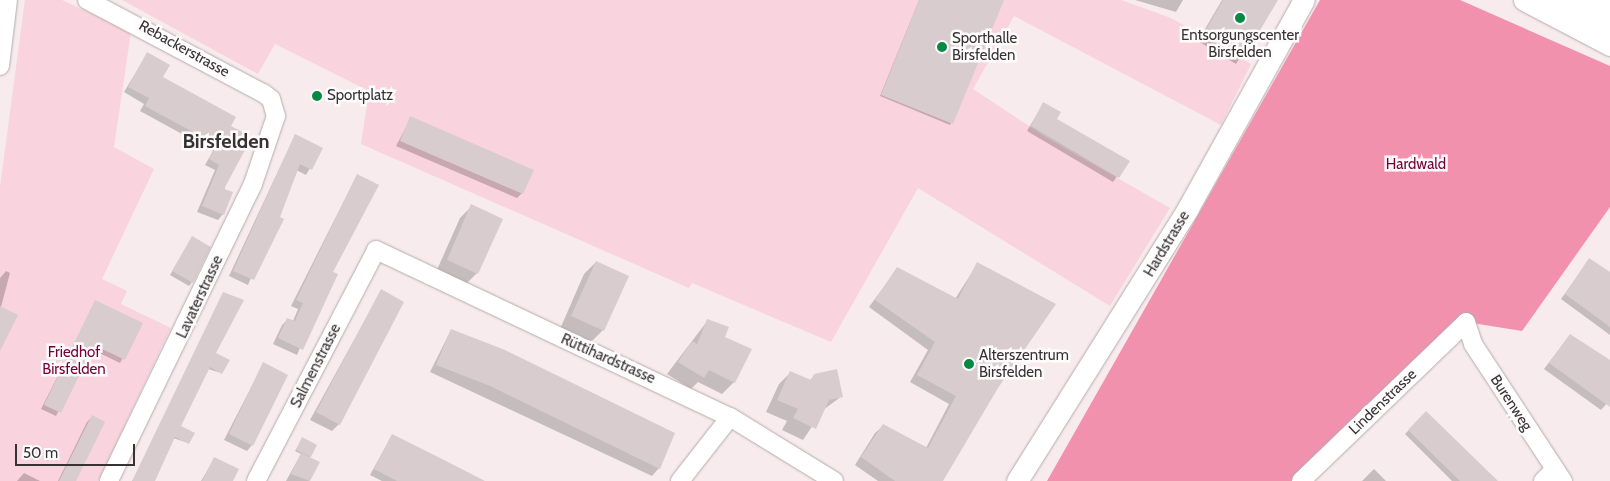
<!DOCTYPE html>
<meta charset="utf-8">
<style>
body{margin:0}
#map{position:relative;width:1610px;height:481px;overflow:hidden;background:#f7ebee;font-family:Cabin,sans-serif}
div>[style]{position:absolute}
.green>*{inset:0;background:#f9d3dd}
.forest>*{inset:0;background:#f291ae}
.shadow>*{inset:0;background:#0003}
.building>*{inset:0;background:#d8cccf}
.roads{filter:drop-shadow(0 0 1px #b5aaac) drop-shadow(0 0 1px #b5aaac)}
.minor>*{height:18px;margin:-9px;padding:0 9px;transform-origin:9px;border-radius:9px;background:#fff}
.tertiary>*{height:21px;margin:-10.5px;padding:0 10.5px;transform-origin:10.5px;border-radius:10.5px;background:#fff}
.motorway>*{height:28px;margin:-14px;padding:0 14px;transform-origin:14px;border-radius:14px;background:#fff}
.dots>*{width:14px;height:14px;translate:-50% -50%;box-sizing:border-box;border:2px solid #fdfbfc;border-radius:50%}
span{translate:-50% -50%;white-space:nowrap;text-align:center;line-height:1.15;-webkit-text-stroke:5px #fdfbfc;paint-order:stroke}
.poi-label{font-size:15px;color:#373334}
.left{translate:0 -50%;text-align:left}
.street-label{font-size:15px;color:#373334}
.park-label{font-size:15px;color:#770039}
.district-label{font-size:20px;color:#373334;font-weight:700}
.scale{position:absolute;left:15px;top:444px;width:120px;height:22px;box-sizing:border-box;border:2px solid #373334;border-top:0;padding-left:6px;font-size:15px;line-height:18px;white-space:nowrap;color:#373334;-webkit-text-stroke:4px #fdfbfc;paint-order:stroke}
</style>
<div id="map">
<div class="green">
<i style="clip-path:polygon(25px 0,62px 0,131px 32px,114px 147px,154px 169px,102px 279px,127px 291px,121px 304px,171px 328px,98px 481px,0 481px,0 187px)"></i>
<i style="clip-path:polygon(122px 0,1121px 0,1171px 18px,1251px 64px,1221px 125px,1014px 16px,973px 89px,1047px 138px,1170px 208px,1110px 306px,918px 188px,831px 342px,692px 283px,689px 288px,361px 144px,369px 91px,275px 44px,258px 74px)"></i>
</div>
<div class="forest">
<i style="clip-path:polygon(1320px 0,1460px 0,1610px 66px,1610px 207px,1522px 331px,1466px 322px,1301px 481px,1047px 481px)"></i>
</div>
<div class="shadow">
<i style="clip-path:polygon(919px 0,1002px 0,950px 125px,880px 96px)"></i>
<i style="clip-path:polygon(1135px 0,1183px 0,1176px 12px)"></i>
<i style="clip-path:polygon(1222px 0,1274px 0,1236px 64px,1198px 41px)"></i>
<i style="clip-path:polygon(147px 54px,162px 77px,229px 126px,223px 214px,218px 220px,197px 212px,215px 170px,205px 165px,213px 151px,140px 111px,144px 104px,124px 92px)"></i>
<i style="clip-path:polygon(1043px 104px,1055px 120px,1128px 161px,1113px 182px,1027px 131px)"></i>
<i style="clip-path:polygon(411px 118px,522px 193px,517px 198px,396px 146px)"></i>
<i style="clip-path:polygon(295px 135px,321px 149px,306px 175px,296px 170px,248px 285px,229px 276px)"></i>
<i style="clip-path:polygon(357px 175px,332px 273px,297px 355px,273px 344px,282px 325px,288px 319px,293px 321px,298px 309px,291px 306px)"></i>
<i style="clip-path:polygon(472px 206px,477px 273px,465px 285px,436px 272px,460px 218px)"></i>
<i style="clip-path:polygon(192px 238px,192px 282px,189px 286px,170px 275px)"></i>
<i style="clip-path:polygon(1589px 260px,1610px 274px,1610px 335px,1561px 299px)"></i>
<i style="clip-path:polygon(596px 262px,603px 330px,591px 342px,560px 329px,584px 274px)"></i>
<i style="clip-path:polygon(978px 263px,997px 387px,942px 481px,878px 481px,855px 465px,875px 433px,883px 426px,926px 448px,949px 404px,910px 382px,928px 350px,869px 307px,897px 269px,955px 299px)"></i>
<i style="clip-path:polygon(6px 271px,10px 273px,1px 307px,0 348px,0 278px)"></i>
<i style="clip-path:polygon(381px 291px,339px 424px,332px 431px,310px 420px)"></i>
<i style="clip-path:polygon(96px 301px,141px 324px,120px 363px,91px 349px,56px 416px,41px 409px)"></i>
<i style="clip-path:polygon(708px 320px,724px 338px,734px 382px,722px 394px,698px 382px,691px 389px,667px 374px)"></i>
<i style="clip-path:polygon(451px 330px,659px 468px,652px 476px,430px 372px)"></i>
<i style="clip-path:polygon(1570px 335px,1610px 363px,1610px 400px,1601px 410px,1544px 369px)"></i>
<i style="clip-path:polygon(215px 353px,221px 373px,208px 369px,180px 427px,188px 443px,173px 438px,154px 481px,132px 481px)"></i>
<i style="clip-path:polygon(263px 364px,252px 445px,247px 451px,224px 440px)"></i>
<i style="clip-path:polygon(791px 372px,809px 381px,814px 376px,842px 396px,823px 410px,803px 440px,782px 430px,787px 421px,766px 412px,779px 384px)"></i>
<i style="clip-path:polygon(1426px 413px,1488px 481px,1452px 481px,1405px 434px)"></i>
<i style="clip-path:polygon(92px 417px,75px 481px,58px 481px,87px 422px)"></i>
<i style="clip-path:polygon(392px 435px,483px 481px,382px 481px,370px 475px)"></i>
<i style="clip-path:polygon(301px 440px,316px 446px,309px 458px,318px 463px,309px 481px,286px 481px,301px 454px,295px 451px)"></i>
<i style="clip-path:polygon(215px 458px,232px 481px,201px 481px)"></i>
<i style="clip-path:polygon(1374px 469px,1386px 481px,1362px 481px)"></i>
<i style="clip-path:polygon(24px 473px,40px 481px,17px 481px)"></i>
</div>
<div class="building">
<i style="clip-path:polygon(919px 0,1004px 0,953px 124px,881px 95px)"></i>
<i style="clip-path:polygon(1223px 0,1278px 0,1243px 59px,1203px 35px)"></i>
<i style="clip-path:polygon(147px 52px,170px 65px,163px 77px,236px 117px,231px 126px,252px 137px,224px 189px,233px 192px,224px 215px,202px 206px,219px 165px,209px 159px,217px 145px,145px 106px,149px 98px,128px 87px)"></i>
<i style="clip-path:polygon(1043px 102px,1061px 112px,1057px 119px,1130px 161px,1119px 178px,1031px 126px)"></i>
<i style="clip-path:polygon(410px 116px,534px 170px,523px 194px,400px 141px)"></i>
<i style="clip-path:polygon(295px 134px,323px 148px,312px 170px,300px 164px,280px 217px,284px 219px,254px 280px,233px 271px)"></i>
<i style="clip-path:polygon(357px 174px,379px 185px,333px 272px,338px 274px,303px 350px,278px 338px,287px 318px,295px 321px,303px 303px,296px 300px)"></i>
<i style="clip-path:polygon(471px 204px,503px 219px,478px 274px,447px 260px)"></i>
<i style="clip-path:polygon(192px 236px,211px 247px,193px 283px,172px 271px)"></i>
<i style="clip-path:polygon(1589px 258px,1610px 272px,1610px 327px,1565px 294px)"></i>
<i style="clip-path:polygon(596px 261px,629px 276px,604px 331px,571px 316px)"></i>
<i style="clip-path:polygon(977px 262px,1056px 304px,998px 388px,943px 481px,895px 481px,861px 457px,883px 424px,928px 448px,956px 396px,917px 375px,935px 342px,875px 300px,897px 267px,958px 299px)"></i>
<i style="clip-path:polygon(381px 289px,404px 302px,340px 425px,316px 412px)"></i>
<i style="clip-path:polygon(223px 292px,244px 300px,216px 353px,230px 360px,222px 374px,210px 367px,181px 426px,195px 433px,189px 444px,175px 437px,155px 481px,132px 481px)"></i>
<i style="clip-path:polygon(95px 300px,143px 323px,125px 360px,94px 345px,61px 413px,44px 405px)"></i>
<i style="clip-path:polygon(0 306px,18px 315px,0 351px)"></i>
<i style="clip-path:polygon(707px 319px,729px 327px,725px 337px,752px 349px,735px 383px,709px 370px,704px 378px,678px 362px,692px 341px,697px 344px)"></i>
<i style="clip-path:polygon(451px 329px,505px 350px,675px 433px,660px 469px,490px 386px,436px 365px)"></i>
<i style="clip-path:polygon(1570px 334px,1610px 360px,1610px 407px,1549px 363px)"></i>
<i style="clip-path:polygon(263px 362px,288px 375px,253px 446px,229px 434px)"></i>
<i style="clip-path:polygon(837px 369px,843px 397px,829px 400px,816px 429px,793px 418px,798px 409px,777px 400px,790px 371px,811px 380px,814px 374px)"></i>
<i style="clip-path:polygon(1426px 411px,1498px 481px,1460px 481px,1408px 430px)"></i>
<i style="clip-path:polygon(92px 415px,105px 422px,76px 481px,59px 481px)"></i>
<i style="clip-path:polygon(392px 434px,448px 462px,485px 481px,397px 481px,374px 469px)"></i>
<i style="clip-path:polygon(302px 437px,317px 445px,311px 457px,296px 450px)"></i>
<i style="clip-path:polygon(301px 453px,320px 462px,310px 481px,291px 474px)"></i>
<i style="clip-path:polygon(214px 457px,239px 469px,233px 481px,202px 481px)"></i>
</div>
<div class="roads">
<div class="minor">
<i style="left:87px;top:0;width:199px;rotate:27.9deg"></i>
<i style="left:263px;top:93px;width:10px;rotate:37deg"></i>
<i style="left:271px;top:99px;width:18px;rotate:74deg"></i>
<i style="left:276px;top:116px;width:72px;rotate:108.7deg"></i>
<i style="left:253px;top:184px;width:330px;rotate:115.9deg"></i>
<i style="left:0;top:66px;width:66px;rotate:-83.1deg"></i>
<i style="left:256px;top:481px;width:260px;rotate:-62.5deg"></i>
<i style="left:376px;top:250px;width:391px;rotate:25.3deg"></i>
<i style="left:730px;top:417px;width:122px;rotate:31.6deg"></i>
<i style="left:680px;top:481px;width:81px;rotate:-52deg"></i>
<i style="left:1301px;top:481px;width:229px;rotate:-43.9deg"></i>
<i style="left:1466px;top:322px;width:23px;rotate:72deg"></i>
<i style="left:1473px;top:344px;width:164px;rotate:56.7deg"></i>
<i style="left:1543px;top:481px;width:16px;rotate:-45deg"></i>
</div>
<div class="tertiary">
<i style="left:1524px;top:0;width:97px;rotate:27.6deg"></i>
<i style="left:1577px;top:0;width:34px;rotate:14deg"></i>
<i style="left:1017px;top:481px;width:322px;rotate:-57.9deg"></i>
<i style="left:1188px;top:208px;width:238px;rotate:-60.9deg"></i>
</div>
<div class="motorway">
<i style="left:1543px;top:0;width:72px;rotate:20.5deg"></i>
</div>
</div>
<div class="dots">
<i style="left:1240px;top:18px;background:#078843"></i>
<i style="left:942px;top:47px;background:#078843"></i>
<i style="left:317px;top:96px;background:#078843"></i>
<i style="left:969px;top:364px;background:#078843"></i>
</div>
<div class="poi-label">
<span style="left:1240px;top:44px">Entsorgungscenter<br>Birsfelden</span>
<span class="left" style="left:952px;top:47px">Sporthalle<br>Birsfelden</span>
<span class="left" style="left:327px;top:96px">Sportplatz</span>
<span class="left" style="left:979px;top:364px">Alterszentrum<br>Birsfelden</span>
</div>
<div class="street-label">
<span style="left:184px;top:49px;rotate:29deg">Rebackerstrasse</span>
<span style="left:1167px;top:244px;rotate:-59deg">Hardstrasse</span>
<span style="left:200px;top:297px;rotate:-65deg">Lavaterstrasse</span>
<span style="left:608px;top:359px;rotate:24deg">Rüttihardstrasse</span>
<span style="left:316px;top:366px;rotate:-63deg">Salmenstrasse</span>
<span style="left:1383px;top:402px;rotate:-44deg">Lindenstrasse</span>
<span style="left:1511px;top:403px;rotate:57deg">Burenweg</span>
</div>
<div class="park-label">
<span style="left:1416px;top:165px">Hardwald</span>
<span style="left:74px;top:361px">Friedhof<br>Birsfelden</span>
</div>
<div class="district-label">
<span style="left:226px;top:141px">Birsfelden</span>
</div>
<div class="scale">50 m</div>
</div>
